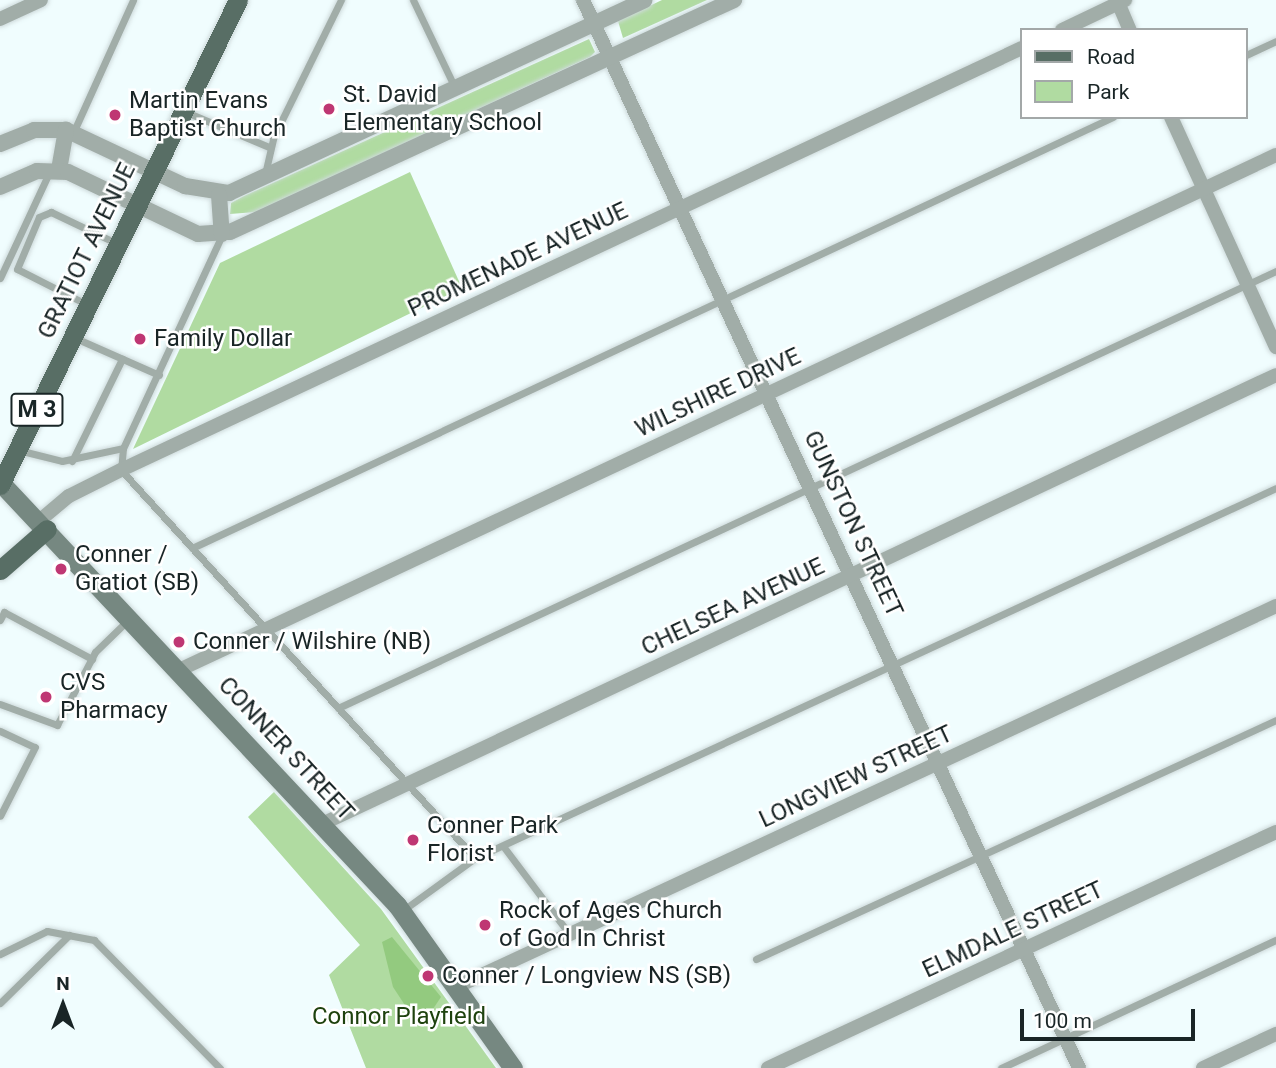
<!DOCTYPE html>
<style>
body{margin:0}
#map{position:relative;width:1276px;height:1068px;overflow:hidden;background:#f0fdfe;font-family:Roboto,sans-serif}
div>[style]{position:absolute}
.green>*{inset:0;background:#b0dba1}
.forest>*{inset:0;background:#93ca7f}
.roads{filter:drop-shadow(0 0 2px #cedadb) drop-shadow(0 0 2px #cedadb)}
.service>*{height:7px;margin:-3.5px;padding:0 3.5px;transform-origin:3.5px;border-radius:3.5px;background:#a1ada8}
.minor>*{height:14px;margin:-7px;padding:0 7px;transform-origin:7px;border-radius:7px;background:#a1ada8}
.tertiary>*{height:16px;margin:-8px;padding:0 8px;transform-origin:8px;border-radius:8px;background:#a1ada8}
.secondary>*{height:19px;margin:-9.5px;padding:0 9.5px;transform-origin:9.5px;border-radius:9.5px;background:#768881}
.primary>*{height:19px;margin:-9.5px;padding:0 9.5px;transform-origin:9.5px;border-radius:9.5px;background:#586e65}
.dots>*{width:19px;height:19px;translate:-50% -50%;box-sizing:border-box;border:4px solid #fff;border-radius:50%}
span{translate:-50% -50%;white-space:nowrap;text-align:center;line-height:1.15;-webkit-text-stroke:5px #fff;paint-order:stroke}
.shield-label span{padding:2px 5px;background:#fff;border:2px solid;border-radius:5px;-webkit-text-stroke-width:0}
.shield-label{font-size:23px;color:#192526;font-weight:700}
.poi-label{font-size:24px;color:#192526}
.left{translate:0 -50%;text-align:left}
.street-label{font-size:24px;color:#192526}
.park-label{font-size:24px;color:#1e420e}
.legend{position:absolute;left:1020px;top:28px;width:228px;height:91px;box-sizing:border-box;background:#fff;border:2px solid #a3a8a8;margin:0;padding:9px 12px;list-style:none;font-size:21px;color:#192526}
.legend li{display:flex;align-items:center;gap:14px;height:35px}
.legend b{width:35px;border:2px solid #a3a8a8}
.north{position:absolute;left:28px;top:970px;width:70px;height:70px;-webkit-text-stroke:5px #fff;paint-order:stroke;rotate:0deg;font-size:19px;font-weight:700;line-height:28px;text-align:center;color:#192526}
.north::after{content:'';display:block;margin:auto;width:24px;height:32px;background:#192526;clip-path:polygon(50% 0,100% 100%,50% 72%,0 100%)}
.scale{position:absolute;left:1020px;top:1009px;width:175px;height:32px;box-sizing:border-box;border:4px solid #192526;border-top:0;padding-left:9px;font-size:21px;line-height:24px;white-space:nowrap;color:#192526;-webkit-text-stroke:5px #fff;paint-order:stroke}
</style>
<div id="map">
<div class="green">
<i style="clip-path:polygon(662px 0,707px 0,623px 38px,618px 21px)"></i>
<i style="clip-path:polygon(589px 39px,595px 52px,590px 57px,256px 212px,230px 214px,231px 203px,244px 196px)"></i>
<i style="clip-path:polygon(410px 172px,462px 288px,133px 449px,220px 263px)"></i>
<i style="clip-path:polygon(274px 792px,381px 909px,496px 1068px,366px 1068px,329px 975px,360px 945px,248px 817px)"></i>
</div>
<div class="forest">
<i style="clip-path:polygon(392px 937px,441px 997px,425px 1021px,414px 1019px,393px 987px,382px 942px)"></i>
</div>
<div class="roads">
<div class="service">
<i style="left:413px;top:0;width:98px;rotate:64.5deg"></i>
<i style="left:1246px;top:55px;width:33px;rotate:-25deg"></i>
<i style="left:186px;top:112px;width:90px;rotate:22.9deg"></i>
<i style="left:73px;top:133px;width:146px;rotate:-65.7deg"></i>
<i style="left:265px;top:174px;width:37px;rotate:-77deg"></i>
<i style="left:273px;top:138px;width:154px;rotate:-63.8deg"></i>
<i style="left:222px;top:235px;width:235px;rotate:114.9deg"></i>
<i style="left:123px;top:448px;width:22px;rotate:95deg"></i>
<i style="left:121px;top:470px;width:525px;rotate:47.62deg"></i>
<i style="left:0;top:278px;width:118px;rotate:-65deg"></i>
<i style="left:86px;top:304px;width:77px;rotate:-153.1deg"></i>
<i style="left:17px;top:269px;width:56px;rotate:-67.1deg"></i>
<i style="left:39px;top:217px;width:13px;rotate:-23deg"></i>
<i style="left:51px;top:212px;width:74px;rotate:25.5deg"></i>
<i style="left:73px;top:337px;width:94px;rotate:23.8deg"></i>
<i style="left:18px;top:450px;width:45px;rotate:14deg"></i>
<i style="left:62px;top:461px;width:62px;rotate:-12deg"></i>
<i style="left:72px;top:461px;width:114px;rotate:-63.9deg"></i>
<i style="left:192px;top:548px;width:1017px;rotate:-25.08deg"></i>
<i style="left:0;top:620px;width:9px;rotate:-63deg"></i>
<i style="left:4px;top:612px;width:100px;rotate:28.1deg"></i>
<i style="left:0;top:704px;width:61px;rotate:20.2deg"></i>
<i style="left:57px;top:725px;width:82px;rotate:-62.5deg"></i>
<i style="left:95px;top:652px;width:47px;rotate:-44.1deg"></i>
<i style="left:338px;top:708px;width:1035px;rotate:-24.98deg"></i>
<i style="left:0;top:731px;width:38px;rotate:25deg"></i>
<i style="left:35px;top:747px;width:77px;rotate:116.9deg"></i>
<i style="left:503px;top:846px;width:111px;rotate:53deg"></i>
<i style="left:402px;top:911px;width:90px;rotate:-36deg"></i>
<i style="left:475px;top:858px;width:882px;rotate:-24.79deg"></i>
<i style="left:0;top:954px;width:52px;rotate:-26.1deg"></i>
<i style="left:47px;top:931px;width:48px;rotate:10.8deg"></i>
<i style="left:94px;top:940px;width:180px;rotate:45.5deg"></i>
<i style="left:756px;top:959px;width:572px;rotate:-24.68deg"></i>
<i style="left:0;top:1003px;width:97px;rotate:-44.6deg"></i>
<i style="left:1001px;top:1068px;width:303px;rotate:-25deg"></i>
</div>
<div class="minor">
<i style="left:583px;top:0;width:1178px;rotate:65.09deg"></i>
<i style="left:1117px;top:0;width:33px;rotate:67deg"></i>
<i style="left:0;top:19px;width:45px;rotate:-24.9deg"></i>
<i style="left:1062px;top:30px;width:70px;rotate:-25.5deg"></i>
<i style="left:1171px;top:117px;width:253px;rotate:65.5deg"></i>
<i style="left:39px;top:521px;width:39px;rotate:-40deg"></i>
<i style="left:69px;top:496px;width:58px;rotate:-26.6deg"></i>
<i style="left:121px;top:470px;width:995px;rotate:-25.1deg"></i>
<i style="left:179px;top:670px;width:1212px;rotate:-25.15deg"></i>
<i style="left:322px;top:824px;width:1054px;rotate:-25.2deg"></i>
<i style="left:456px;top:987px;width:904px;rotate:-24.92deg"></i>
<i style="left:768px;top:1068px;width:560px;rotate:-24.92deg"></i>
<i style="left:1203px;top:1068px;width:81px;rotate:-25deg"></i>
</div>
<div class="tertiary">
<i style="left:0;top:144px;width:37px;rotate:-22deg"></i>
<i style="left:34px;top:130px;width:32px"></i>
<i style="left:66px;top:130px;width:132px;rotate:25.2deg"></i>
<i style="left:185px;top:186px;width:45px;rotate:9deg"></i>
<i style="left:229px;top:193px;width:458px;rotate:-24.9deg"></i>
<i style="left:59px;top:170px;width:41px;rotate:-80.1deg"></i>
<i style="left:0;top:187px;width:40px;rotate:-23.4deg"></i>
<i style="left:37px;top:171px;width:31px;rotate:2deg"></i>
<i style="left:68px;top:172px;width:144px;rotate:25.5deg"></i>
<i style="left:198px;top:234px;width:32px;rotate:-4deg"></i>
<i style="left:230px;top:232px;width:555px;rotate:-24.72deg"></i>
<i style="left:219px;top:195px;width:39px;rotate:86deg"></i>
</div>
<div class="secondary">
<i style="left:0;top:482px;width:580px;rotate:46.82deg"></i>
<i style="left:397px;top:905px;width:200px;rotate:54.6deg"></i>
</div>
<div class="primary">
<i style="left:0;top:485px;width:540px;rotate:-63.86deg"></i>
<i style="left:0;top:570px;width:62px;rotate:-41.1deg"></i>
</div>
</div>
<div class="dots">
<i style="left:329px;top:109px;background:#bf3773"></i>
<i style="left:115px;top:115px;background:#bf3773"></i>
<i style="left:140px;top:339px;background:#bf3773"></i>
<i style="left:61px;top:569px;background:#bf3773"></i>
<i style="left:179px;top:642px;background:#bf3773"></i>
<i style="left:46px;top:697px;background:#bf3773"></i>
<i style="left:413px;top:840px;background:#bf3773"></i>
<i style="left:485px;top:925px;background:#bf3773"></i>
<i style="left:428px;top:976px;background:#bf3773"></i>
</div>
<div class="shield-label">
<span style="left:37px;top:410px">M 3</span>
</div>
<div class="poi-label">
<span class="left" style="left:343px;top:109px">St. David<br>Elementary School</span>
<span class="left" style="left:129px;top:115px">Martin Evans<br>Baptist Church</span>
<span class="left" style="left:154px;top:339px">Family Dollar</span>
<span class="left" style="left:75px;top:569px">Conner /<br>Gratiot (SB)</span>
<span class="left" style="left:193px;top:642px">Conner / Wilshire (NB)</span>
<span class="left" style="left:60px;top:697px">CVS<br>Pharmacy</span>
<span class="left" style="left:427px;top:840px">Conner Park<br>Florist</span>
<span class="left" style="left:499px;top:925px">Rock of Ages Church<br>of God In Christ</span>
<span class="left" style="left:442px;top:976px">Conner / Longview NS (SB)</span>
</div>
<div class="street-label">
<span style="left:87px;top:251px;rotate:-64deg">GRATIOT AVENUE</span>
<span style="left:518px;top:260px;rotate:-25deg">PROMENADE AVENUE</span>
<span style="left:718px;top:393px;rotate:-25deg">WILSHIRE DRIVE</span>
<span style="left:853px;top:524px;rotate:65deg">GUNSTON STREET</span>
<span style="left:733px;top:607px;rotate:-25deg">CHELSEA AVENUE</span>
<span style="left:286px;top:749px;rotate:47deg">CONNER STREET</span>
<span style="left:856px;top:777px;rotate:-25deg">LONGVIEW STREET</span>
<span style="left:1013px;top:930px;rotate:-25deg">ELMDALE STREET</span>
</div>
<div class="park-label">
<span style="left:399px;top:1017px">Connor Playfield</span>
</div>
<ul class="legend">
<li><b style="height:9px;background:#586e65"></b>Road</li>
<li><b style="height:19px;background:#b0dba1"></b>Park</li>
</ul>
<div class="north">N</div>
<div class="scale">100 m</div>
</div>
